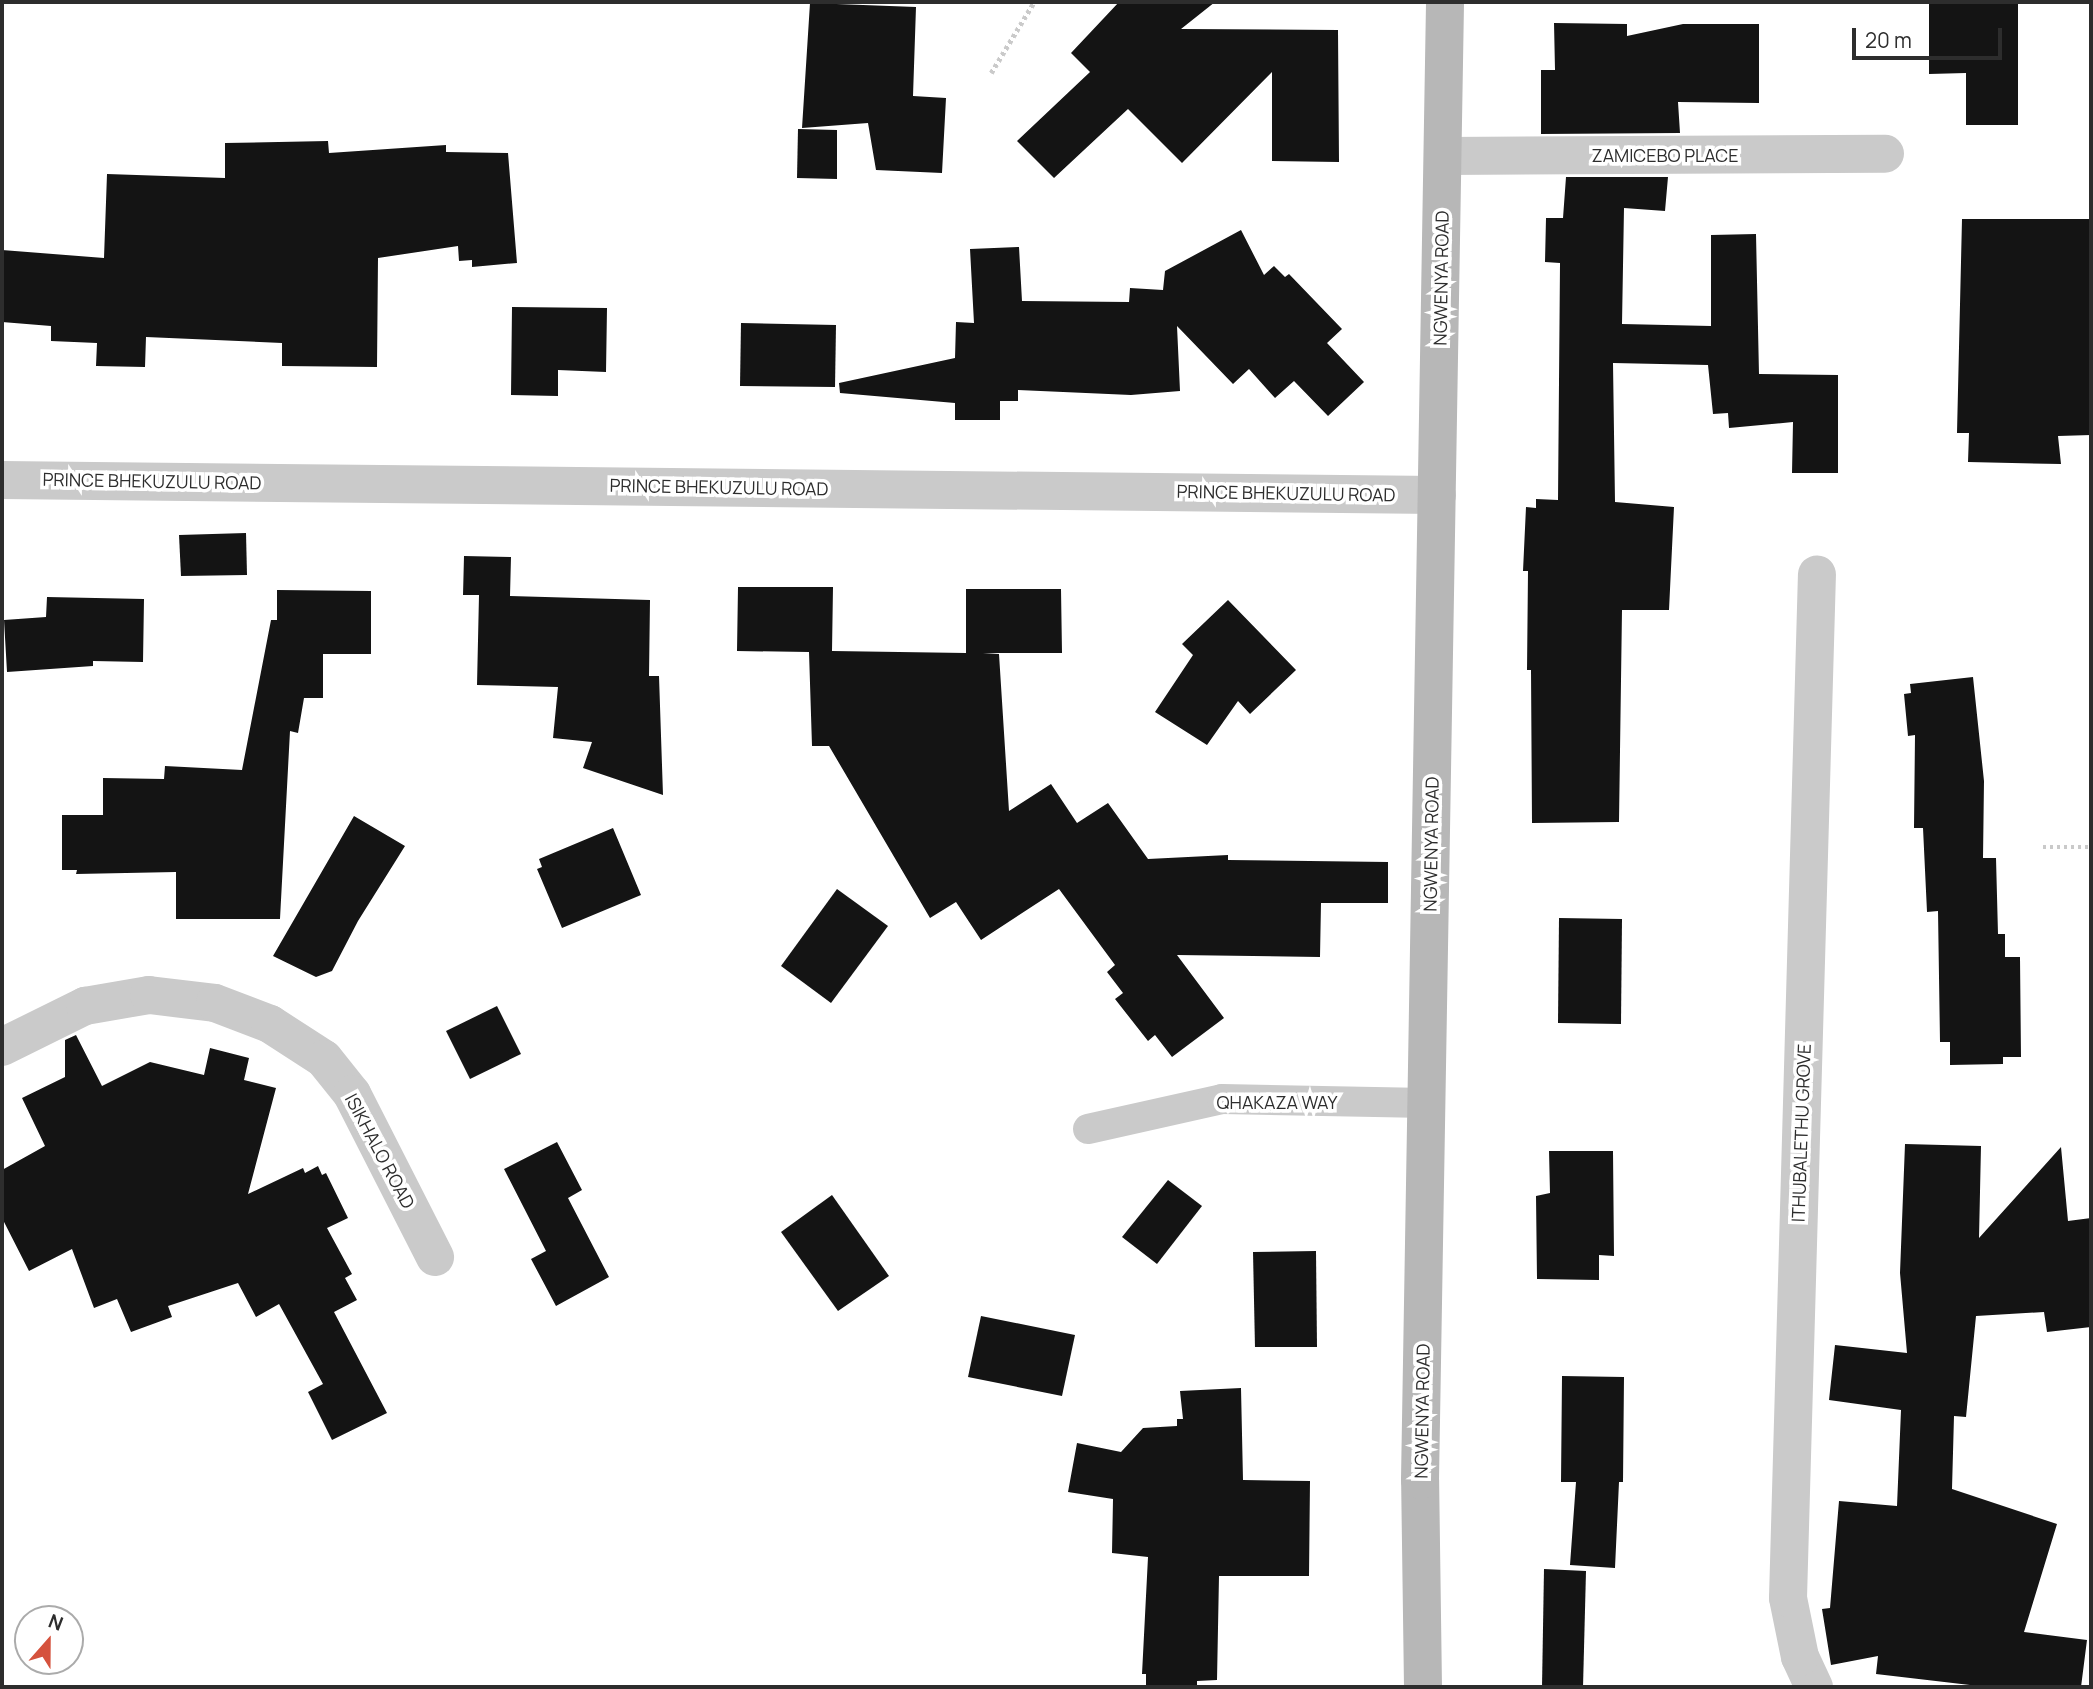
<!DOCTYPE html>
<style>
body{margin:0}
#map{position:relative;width:2093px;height:1689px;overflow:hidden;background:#fff;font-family:Manrope,sans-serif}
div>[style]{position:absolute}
.building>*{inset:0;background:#141414}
.path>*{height:4.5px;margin-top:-2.25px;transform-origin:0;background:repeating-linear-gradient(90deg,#cacaca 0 3.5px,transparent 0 7px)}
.lane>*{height:30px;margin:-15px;padding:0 15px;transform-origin:15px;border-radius:15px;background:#cacaca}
.street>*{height:38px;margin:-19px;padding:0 19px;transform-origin:19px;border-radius:19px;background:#cacaca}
.secondary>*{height:38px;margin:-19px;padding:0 19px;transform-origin:19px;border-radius:19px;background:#b7b7b7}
span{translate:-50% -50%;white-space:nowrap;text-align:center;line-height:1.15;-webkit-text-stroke:7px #fff;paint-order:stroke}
.street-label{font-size:18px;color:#2d2d2d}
.frame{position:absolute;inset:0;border:4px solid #2d2d2d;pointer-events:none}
.north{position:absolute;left:14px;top:1605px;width:70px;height:70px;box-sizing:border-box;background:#fff;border:2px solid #ababab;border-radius:50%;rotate:21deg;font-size:19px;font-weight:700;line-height:28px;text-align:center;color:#2d2d2d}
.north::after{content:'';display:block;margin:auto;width:24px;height:32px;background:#d5523d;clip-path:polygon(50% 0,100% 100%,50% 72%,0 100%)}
.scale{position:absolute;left:1852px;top:28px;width:150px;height:32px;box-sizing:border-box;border:4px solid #2d2d2d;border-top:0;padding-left:9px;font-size:21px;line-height:24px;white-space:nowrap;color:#2d2d2d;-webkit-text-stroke:5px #fff;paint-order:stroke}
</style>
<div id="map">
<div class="building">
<i style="clip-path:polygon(1119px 2px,1215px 2px,1181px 29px,1338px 30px,1339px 162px,1272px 161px,1272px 72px,1182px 163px,1128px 109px,1054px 178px,1017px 141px,1090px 72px,1071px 53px)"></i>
<i style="clip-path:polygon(1929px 2px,2018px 2px,2018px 125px,1966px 125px,1966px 73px,1929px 74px)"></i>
<i style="clip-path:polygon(810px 3px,916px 7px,913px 96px,946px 98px,942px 173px,876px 170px,868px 123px,802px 128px)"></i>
<i style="clip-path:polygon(1554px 23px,1627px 24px,1627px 36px,1683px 24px,1759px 24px,1759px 103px,1678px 102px,1680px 133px,1541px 134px,1541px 70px,1555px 70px)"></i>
<i style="clip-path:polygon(798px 129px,837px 130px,837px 179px,797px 178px)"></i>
<i style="clip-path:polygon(328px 141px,329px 153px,446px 145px,446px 152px,508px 153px,517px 263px,472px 267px,472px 260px,459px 261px,458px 246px,378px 258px,377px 367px,282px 366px,282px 343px,146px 337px,145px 367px,96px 366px,97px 343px,51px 341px,51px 326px,2px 322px,2px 250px,104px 258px,107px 174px,225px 178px,225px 143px)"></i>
<i style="clip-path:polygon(1566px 177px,1668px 177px,1665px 211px,1624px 208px,1622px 324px,1711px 326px,1711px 235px,1756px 234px,1759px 374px,1838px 375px,1838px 473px,1792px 473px,1793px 422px,1729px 428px,1728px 413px,1713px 414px,1708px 365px,1613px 363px,1615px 502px,1674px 507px,1669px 610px,1622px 610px,1619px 822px,1532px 823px,1531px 670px,1527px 670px,1528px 571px,1523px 571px,1526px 507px,1536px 508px,1536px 499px,1558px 500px,1560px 263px,1545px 262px,1546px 218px,1563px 218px)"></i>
<i style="clip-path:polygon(1962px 219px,2091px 219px,2091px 435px,2058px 436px,2061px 464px,1968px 462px,1969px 433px,1957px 433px)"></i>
<i style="clip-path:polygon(1241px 230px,1264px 275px,1274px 266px,1285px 277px,1289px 274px,1342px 329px,1327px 343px,1364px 382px,1328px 416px,1294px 381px,1275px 398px,1249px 369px,1233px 384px,1177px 326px,1180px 391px,1131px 395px,1018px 390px,1018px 401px,1000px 401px,1000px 420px,955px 420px,955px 403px,840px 393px,839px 383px,955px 358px,956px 322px,974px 323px,970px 249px,1019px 247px,1022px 301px,1129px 302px,1130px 288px,1163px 290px,1165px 271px)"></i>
<i style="clip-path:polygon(512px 307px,607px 308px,606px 372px,558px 370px,558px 396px,511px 395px)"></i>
<i style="clip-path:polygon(741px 323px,836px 325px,835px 387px,740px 386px)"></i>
<i style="clip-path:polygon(246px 533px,247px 575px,181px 576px,179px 535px)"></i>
<i style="clip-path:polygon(464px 556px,511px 557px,510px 596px,650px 600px,649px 676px,659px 676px,663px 795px,583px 768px,592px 742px,553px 738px,558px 687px,477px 685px,479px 595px,463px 595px)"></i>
<i style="clip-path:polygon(738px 587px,833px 587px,832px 651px,966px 653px,966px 589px,1061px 589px,1062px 653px,983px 653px,999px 654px,1009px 811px,1051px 784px,1077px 823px,1108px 803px,1148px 859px,1228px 855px,1228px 860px,1388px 862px,1388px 903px,1321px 903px,1320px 957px,1177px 955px,1224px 1018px,1172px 1057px,1155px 1035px,1148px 1041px,1115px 999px,1123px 993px,1107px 972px,1115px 965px,1059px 889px,981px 940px,956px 902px,930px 918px,829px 746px,812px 746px,809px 652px,737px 651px)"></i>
<i style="clip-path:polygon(277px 590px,371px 591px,371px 654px,323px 654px,323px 698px,304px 698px,298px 733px,290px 731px,280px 919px,176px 919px,176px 872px,76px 874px,77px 870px,62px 870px,62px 815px,103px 815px,103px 778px,164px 779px,165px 766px,242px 770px,271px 620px,277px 620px)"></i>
<i style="clip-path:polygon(47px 597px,144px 599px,143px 662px,93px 661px,93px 666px,7px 672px,4px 620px,46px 617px)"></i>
<i style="clip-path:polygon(1228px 600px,1296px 670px,1250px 714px,1238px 701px,1207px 745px,1155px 712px,1193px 655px,1182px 644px)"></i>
<i style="clip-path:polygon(1973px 677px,1984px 781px,1983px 858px,1996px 858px,1998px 934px,2005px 934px,2005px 957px,2020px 957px,2021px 1057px,2003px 1057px,2003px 1064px,1950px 1065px,1950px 1042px,1940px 1042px,1938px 911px,1927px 912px,1923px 828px,1914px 828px,1915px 735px,1908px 736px,1904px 694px,1911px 693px,1910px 684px)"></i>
<i style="clip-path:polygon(354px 816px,405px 846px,358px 921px,332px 971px,316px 977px,273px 956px)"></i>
<i style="clip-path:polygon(613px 828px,641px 895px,562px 928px,537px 869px,542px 867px,539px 859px)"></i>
<i style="clip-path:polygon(837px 889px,888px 926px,831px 1003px,781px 966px)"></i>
<i style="clip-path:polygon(1559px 918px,1622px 919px,1621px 1024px,1558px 1023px)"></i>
<i style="clip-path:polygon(497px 1006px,521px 1054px,470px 1079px,446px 1031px)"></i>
<i style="clip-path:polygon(76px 1035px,102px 1086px,150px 1062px,204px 1075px,210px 1048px,249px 1058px,244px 1080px,276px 1088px,248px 1194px,303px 1168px,305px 1173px,318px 1166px,322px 1175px,326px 1173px,348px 1218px,327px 1228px,352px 1274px,345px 1278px,357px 1300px,334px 1312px,387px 1413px,332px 1440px,308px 1392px,323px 1384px,279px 1304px,256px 1317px,238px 1283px,168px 1306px,172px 1317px,131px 1332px,117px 1299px,94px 1308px,72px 1249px,29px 1271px,2px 1218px,2px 1170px,45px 1146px,22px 1098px,65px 1077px,65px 1040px)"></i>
<i style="clip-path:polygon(557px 1142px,582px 1190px,568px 1198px,609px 1277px,556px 1306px,531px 1259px,546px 1251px,504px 1169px)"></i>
<i style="clip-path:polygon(1905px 1144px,1981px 1146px,1979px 1238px,2061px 1147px,2068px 1221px,2091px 1218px,2091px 1327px,2047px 1332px,2044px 1312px,1976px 1316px,1966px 1417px,1954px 1416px,1952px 1489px,2057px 1524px,2024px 1632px,2087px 1640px,2081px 1687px,1987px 1687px,1876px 1674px,1878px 1656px,1831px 1665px,1822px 1609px,1830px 1608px,1839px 1501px,1897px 1506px,1901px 1410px,1829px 1400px,1835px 1345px,1907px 1353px,1900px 1273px)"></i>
<i style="clip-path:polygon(1549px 1151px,1613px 1151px,1614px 1256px,1599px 1255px,1599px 1280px,1537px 1279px,1536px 1196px,1550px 1193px)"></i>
<i style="clip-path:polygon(1168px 1180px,1202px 1206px,1157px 1264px,1122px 1237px)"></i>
<i style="clip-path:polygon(832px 1195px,889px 1276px,838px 1311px,781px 1232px)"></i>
<i style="clip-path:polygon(1316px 1251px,1317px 1347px,1255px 1347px,1253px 1252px)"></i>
<i style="clip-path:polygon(981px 1316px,1075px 1335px,1062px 1396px,968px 1377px)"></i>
<i style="clip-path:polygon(1562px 1376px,1624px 1377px,1623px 1482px,1619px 1482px,1615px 1568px,1570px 1565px,1576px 1482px,1561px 1482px)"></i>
<i style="clip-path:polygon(1241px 1388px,1243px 1480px,1310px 1481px,1309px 1576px,1219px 1576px,1217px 1680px,1197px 1681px,1197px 1687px,1146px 1687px,1146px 1674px,1142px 1674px,1148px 1557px,1112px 1553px,1113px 1499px,1068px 1492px,1077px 1443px,1121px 1452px,1143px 1428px,1177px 1426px,1177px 1419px,1183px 1419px,1180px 1391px)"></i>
<i style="clip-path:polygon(1544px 1569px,1586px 1571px,1583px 1687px,1542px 1687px)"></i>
</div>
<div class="path">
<i style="left:991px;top:73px;width:83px;rotate:-58.8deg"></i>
<i style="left:2043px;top:847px;width:48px"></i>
</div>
<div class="lane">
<i style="left:1088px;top:1129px;width:137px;rotate:-12.6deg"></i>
<i style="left:1222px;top:1099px;width:205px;rotate:1.1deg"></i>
</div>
<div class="street">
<i style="left:1444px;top:156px;width:441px;rotate:-0.3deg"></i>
<i style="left:2px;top:480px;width:1435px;rotate:0.6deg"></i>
<i style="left:2px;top:1047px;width:93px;rotate:-26.3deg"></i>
<i style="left:85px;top:1006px;width:65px;rotate:-9.8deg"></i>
<i style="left:149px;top:995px;width:66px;rotate:6.9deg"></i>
<i style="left:215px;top:1003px;width:59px;rotate:20.9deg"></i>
<i style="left:270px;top:1024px;width:64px;rotate:32.9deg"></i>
<i style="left:324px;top:1059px;width:45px;rotate:51.3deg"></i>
<i style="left:352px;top:1094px;width:183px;rotate:63deg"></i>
<i style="left:1814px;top:1687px;width:33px;rotate:-115deg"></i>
<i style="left:1800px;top:1657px;width:60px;rotate:-101.5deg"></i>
<i style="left:1788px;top:1598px;width:1024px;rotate:-88.38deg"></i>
</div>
<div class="secondary">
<i style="left:1423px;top:1687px;width:207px;rotate:-90.8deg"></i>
<i style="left:1420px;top:1480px;width:1478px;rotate:-89.03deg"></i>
</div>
<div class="street-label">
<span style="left:1665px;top:155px">ZAMICEBO PLACE</span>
<span style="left:1441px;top:278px;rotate:-89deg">NGWENYA ROAD</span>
<span style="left:152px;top:481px;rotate:1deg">PRINCE BHEKUZULU ROAD</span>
<span style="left:719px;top:487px;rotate:1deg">PRINCE BHEKUZULU ROAD</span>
<span style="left:1286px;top:493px;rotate:1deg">PRINCE BHEKUZULU ROAD</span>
<span style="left:1431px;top:844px;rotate:-89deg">NGWENYA ROAD</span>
<span style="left:1277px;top:1102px">QHAKAZA WAY</span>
<span style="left:1801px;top:1133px;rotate:-88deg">ITHUBALETHU GROVE</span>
<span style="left:380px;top:1151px;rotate:62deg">ISIKHALO ROAD</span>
<span style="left:1422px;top:1411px;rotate:-89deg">NGWENYA ROAD</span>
</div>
<div class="frame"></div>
<div class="north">N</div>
<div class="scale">20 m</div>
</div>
